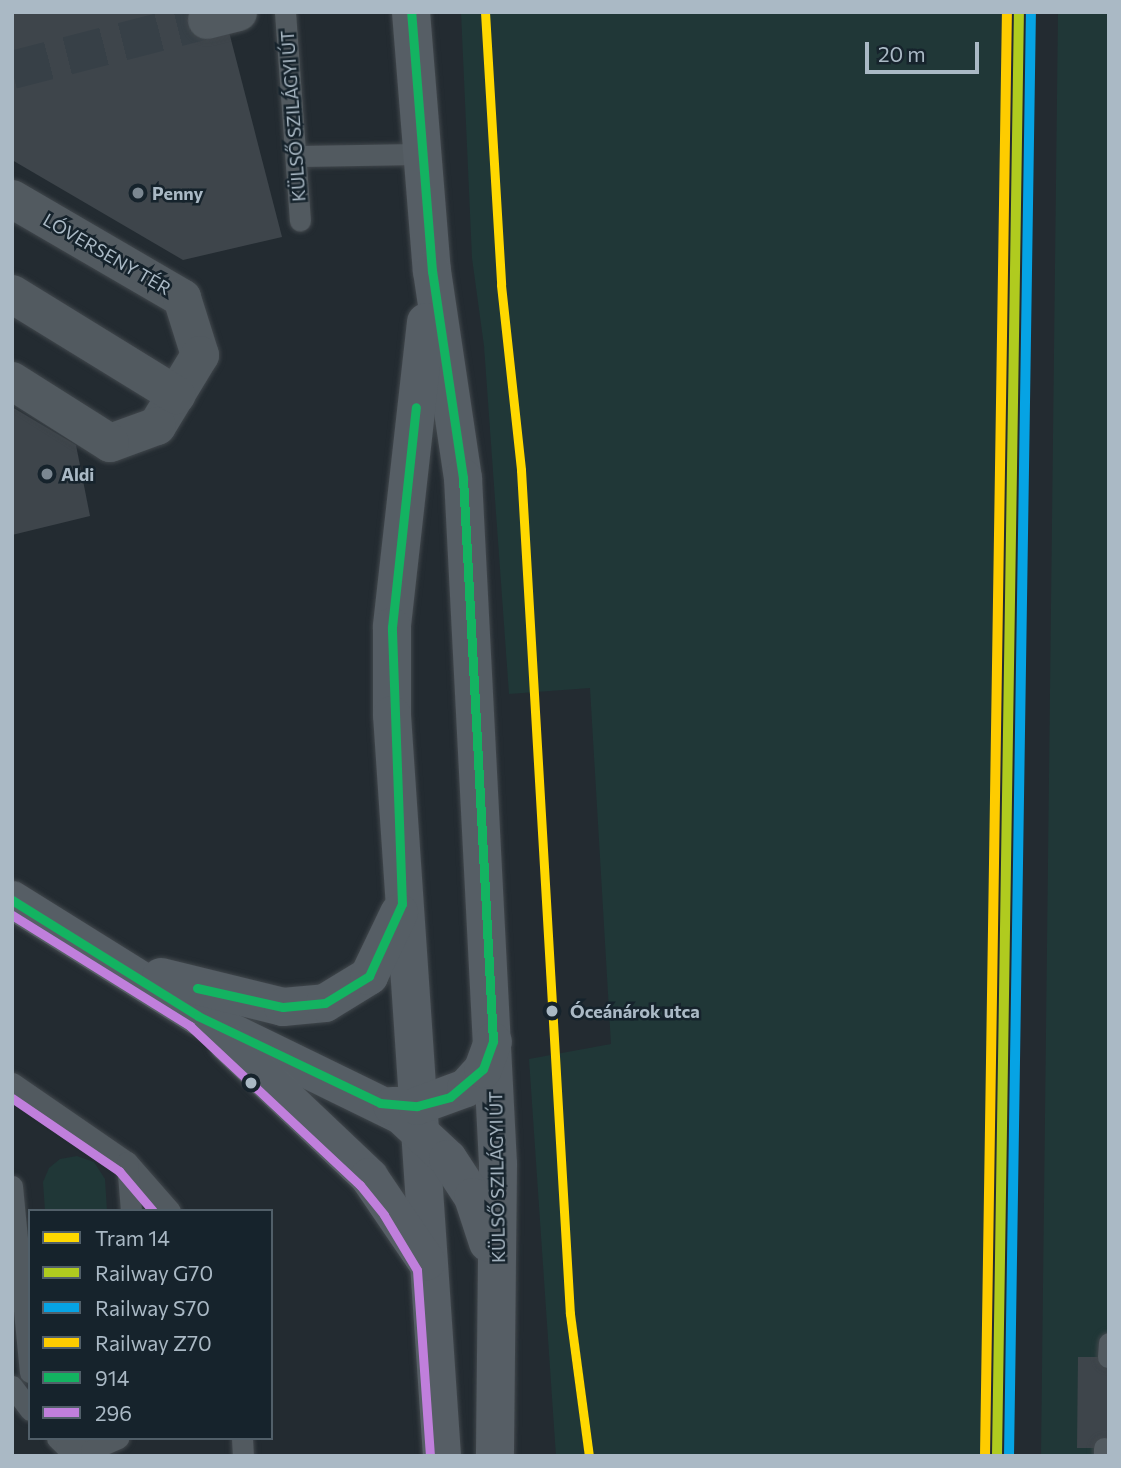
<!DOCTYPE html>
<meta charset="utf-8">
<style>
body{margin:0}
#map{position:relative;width:1121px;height:1468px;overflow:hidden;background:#232b31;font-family:Commissioner,sans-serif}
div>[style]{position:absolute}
.green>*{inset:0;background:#203737}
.building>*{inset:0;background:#3e454b}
.street-tunnel>*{height:38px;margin-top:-19px;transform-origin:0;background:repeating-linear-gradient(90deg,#374047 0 38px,transparent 0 57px)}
.roads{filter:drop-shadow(0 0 2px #41474c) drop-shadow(0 0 2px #41474c)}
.lane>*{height:21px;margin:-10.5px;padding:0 10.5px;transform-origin:10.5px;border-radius:10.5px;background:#525a60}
.street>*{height:38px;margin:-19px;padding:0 19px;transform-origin:19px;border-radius:19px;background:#525a60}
.secondary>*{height:38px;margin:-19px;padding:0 19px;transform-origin:19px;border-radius:19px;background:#565e65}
.bus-1>*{height:9px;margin:-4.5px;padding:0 4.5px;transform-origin:4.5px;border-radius:4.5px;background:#13b361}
.bus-2>*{height:9px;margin:-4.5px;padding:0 4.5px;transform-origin:4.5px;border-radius:4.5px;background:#c07fdc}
.rail-1>*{height:10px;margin:-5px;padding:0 5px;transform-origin:5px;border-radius:5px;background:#b0cb1f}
.rail-2>*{height:10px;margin:-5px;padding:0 5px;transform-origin:5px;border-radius:5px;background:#06a3e4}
.rail-3>*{height:10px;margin:-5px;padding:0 5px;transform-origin:5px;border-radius:5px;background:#fecc00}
.tram-1>*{height:9px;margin:-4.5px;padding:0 4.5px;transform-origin:4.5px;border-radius:4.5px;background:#ffd800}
.dots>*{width:19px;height:19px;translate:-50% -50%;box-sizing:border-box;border:4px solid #16232c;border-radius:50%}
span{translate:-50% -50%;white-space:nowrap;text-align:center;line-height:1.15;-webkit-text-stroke:5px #16232c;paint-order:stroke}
.street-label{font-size:18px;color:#aab9c5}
.poi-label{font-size:18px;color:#aab9c5;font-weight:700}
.left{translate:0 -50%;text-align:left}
.stop-label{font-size:18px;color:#aab9c5;font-weight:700}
.frame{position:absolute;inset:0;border:14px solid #aab9c5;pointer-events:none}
.legend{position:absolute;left:28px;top:1209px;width:245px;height:231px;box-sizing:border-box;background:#16232c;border:2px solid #515f69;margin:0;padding:9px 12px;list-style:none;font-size:21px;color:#aab9c5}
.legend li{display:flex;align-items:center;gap:14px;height:35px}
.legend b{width:35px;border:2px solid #515f69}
.scale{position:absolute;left:865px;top:42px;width:114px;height:32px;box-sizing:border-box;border:4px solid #aab9c5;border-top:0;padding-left:9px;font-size:21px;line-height:24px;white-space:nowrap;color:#aab9c5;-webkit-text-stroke:5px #16232c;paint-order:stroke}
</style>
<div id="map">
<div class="green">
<i style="clip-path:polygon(461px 12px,1006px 12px,981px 1456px,556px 1456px,529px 1059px,611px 1044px,590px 688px,509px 694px,484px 346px,472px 258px)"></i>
<i style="clip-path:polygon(1058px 12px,1109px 12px,1109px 1456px,1041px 1456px)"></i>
<i style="clip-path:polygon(77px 1156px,94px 1162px,105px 1179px,107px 1211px,45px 1211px,43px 1182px,49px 1168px,60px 1159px)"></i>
</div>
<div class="building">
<i style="clip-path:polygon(12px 12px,204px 12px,228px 28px,282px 237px,183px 260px,12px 160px)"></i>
<i style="clip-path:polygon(12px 407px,76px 445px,90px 516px,12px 535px)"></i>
<i style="clip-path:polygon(1078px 1357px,1109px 1357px,1109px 1448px,1077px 1448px)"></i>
</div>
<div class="street-tunnel">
<i style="left:12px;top:70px;width:201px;rotate:-14.4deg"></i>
</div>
<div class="roads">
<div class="lane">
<i style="left:285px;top:12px;width:209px;rotate:85.9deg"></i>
<i style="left:296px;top:156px;width:126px;rotate:-0.9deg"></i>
<i style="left:12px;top:1083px;width:140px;rotate:34.5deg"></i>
<i style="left:127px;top:1162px;width:65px;rotate:48.7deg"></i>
<i style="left:127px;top:1162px;width:49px;rotate:85.3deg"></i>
<i style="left:12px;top:1186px;width:187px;rotate:84.5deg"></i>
<i style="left:1108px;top:1357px;width:14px;rotate:-86deg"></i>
<i style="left:12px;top:1386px;width:30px;rotate:53deg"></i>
<i style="left:57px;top:1438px;width:13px;rotate:45deg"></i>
<i style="left:66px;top:1447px;width:25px;rotate:7deg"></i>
<i style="left:91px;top:1450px;width:30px;rotate:-24deg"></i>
<i style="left:242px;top:1438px;width:18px;rotate:87deg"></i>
<i style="left:1104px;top:1456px;width:8px;rotate:-90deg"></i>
</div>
<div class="street">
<i style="left:207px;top:20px;width:32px;rotate:-14deg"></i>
<i style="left:12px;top:199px;width:197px;rotate:30.2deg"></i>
<i style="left:182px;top:298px;width:60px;rotate:72.5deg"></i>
<i style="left:200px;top:355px;width:83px;rotate:121.2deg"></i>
<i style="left:157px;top:426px;width:50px;rotate:160.1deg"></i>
<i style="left:110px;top:443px;width:116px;rotate:-147.7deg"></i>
<i style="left:12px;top:294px;width:193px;rotate:31.6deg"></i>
</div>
<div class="secondary">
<i style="left:411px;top:12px;width:260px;rotate:85.4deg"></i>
<i style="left:432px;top:271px;width:209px;rotate:81.5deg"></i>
<i style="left:463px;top:478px;width:687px;rotate:87.08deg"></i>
<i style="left:498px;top:1164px;width:292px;rotate:90.6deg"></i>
<i style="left:426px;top:322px;width:307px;rotate:96.4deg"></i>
<i style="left:392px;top:627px;width:88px;rotate:90deg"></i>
<i style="left:392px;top:715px;width:743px;rotate:86.14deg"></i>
<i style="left:12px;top:900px;width:219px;rotate:31.9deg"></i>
<i style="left:198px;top:1016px;width:226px;rotate:26deg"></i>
<i style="left:401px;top:1115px;width:64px;rotate:43.1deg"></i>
<i style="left:448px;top:1159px;width:45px;rotate:56.7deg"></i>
<i style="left:473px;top:1197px;width:48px;rotate:71.9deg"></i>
<i style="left:161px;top:977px;width:126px;rotate:13.8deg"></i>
<i style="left:283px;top:1007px;width:42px;rotate:-5.4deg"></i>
<i style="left:325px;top:1003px;width:52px;rotate:-31.5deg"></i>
<i style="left:369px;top:976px;width:70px;rotate:-64.5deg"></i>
<i style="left:228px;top:1043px;width:195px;rotate:43.5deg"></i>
<i style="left:369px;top:1177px;width:102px;rotate:55.8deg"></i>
<i style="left:392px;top:1106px;width:25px"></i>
<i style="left:417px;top:1106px;width:52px;rotate:-20.2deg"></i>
<i style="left:466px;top:1088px;width:25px;rotate:-48deg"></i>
<i style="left:483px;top:1069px;width:29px;rotate:-70deg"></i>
</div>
</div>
<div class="bus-1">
<i style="left:12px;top:900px;width:219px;rotate:31.9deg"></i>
<i style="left:198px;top:1016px;width:202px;rotate:25.5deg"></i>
<i style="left:380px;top:1103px;width:37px;rotate:5deg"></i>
<i style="left:417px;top:1106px;width:34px;rotate:-15deg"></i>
<i style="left:450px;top:1097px;width:43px;rotate:-40.3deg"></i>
<i style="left:483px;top:1069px;width:30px;rotate:-70deg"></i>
<i style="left:493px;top:1041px;width:564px;rotate:-93.05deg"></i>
<i style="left:463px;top:478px;width:209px;rotate:-98.5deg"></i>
<i style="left:432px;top:271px;width:260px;rotate:-94.6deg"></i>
<i style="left:197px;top:988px;width:88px;rotate:12.5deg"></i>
<i style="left:283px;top:1007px;width:42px;rotate:-5.4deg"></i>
<i style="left:325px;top:1003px;width:52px;rotate:-31.5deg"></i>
<i style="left:369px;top:976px;width:79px;rotate:-65.4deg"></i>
<i style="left:402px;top:904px;width:277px;rotate:-92.1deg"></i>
<i style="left:392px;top:627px;width:221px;rotate:-83.8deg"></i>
</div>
<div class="bus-2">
<i style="left:12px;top:915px;width:210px;rotate:31.9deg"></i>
<i style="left:190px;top:1026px;width:233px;rotate:43.1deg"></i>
<i style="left:360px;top:1185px;width:38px;rotate:51deg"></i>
<i style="left:384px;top:1215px;width:64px;rotate:59deg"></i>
<i style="left:417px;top:1270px;width:186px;rotate:86deg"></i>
<i style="left:12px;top:1098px;width:130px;rotate:34.3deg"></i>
<i style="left:119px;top:1171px;width:52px;rotate:49.6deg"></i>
</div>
<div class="rail-1">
<i style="left:997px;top:1456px;width:1444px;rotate:-89.13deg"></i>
</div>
<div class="rail-2">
<i style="left:1009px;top:1456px;width:1444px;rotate:-89.13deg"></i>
</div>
<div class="rail-3">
<i style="left:985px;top:1456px;width:1444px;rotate:-89.13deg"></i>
</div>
<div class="tram-1">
<i style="left:485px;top:12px;width:273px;rotate:86.6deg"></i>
<i style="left:501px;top:285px;width:186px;rotate:83.8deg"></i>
<i style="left:521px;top:470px;width:845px;rotate:86.68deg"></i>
<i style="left:570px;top:1314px;width:143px;rotate:82.4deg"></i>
</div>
<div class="dots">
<i style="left:138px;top:193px;background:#7b8791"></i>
<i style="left:47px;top:474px;background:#7b8791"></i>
<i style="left:552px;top:1011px;background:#aab9c5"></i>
<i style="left:251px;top:1083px;background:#aab9c5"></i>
</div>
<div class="street-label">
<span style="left:293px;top:116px;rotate:-94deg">KÜLSŐ SZILÁGYI ÚT</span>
<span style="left:107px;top:254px;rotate:30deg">LÓVERSENY TÉR</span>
<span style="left:497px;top:1177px;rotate:-91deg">KÜLSŐ SZILÁGYI ÚT</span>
</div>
<div class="poi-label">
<span class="left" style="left:152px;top:193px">Penny</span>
<span class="left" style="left:61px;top:474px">Aldi</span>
</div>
<div class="stop-label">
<span class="left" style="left:570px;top:1011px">Óceánárok utca</span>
</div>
<div class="frame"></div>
<ul class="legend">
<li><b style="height:9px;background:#ffd800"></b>Tram 14</li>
<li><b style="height:9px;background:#b0cb1f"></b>Railway G70</li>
<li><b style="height:9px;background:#06a3e4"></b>Railway S70</li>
<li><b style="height:9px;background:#fecc00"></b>Railway Z70</li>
<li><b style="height:9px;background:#13b361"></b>914</li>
<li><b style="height:9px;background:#c07fdc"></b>296</li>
</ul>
<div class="scale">20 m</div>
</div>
